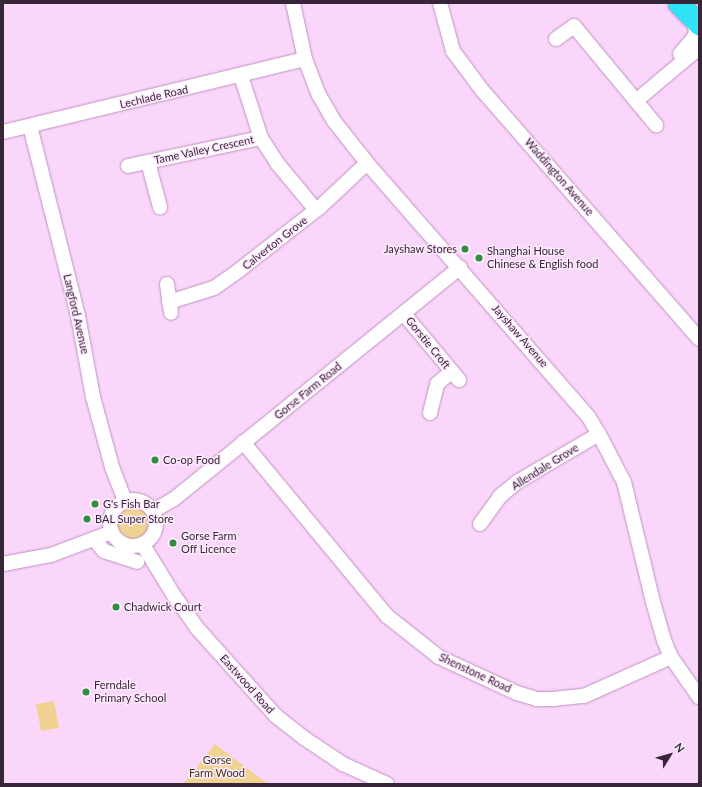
<!DOCTYPE html>
<style>
body{margin:0}
#map{position:relative;width:702px;height:787px;overflow:hidden;background:#fbd6fb;font-family:Lato,sans-serif}
div>[style]{position:absolute}
.green>*{inset:0;background:#f0d393}
.round{border-radius:50%}
.roads{filter:drop-shadow(0 0 1px #be93bf) drop-shadow(0 0 1px #be93bf)}
.minor>*{height:14px;margin:-7px;padding:0 7px;transform-origin:7px;border-radius:7px;background:#fff}
.minor>.ring{margin:-7px;padding:0;box-sizing:content-box;background:none;border:14px solid #fff;border-radius:50%}
.highway>*{height:21px;margin:-10.5px;padding:0 10.5px;transform-origin:10.5px;border-radius:10.5px;background:#2fe2f5}
.dots>*{width:11px;height:11px;translate:-50% -50%;box-sizing:border-box;border:2px solid #fdeafd;border-radius:50%}
span{translate:-50% -50%;white-space:nowrap;text-align:center;line-height:1.15;-webkit-text-stroke:3px #fdeafd;paint-order:stroke}
.street-label{font-size:11px;color:#372637}
.poi-label{font-size:11px;color:#372637}
.right{translate:-100% -50%;text-align:right}
.left{translate:0 -50%;text-align:left}
.park-label{font-size:11px;color:#423515}
.frame{position:absolute;inset:0;border:4px solid #372637;pointer-events:none}
.north{position:absolute;left:650px;top:735px;width:40px;height:40px;-webkit-text-stroke:3px #fdeafd;paint-order:stroke;rotate:53deg;font-size:11px;font-weight:700;line-height:16px;text-align:center;color:#372637}
.north::after{content:'';display:block;margin:auto;width:14px;height:18px;background:#372637;clip-path:polygon(50% 0,100% 100%,50% 72%,0 100%)}
</style>
<div id="map">
<div class="green">
<i class="round" style="left:114px;top:505px;width:36px;height:36px"></i>
<i style="clip-path:polygon(54px 701px,59px 728px,41px 731px,36px 704px)"></i>
<i style="clip-path:polygon(215px 744px,268px 784px,183px 784px)"></i>
</div>
<div class="roads">
<div class="minor">
<i style="left:293px;top:3px;width:57px;rotate:77.9deg"></i>
<i style="left:305px;top:59px;width:39px;rotate:69deg"></i>
<i style="left:319px;top:95px;width:30px;rotate:60deg"></i>
<i style="left:334px;top:121px;width:53px;rotate:51.8deg"></i>
<i style="left:367px;top:163px;width:336px;rotate:48.9deg"></i>
<i style="left:588px;top:416px;width:21px;rotate:59deg"></i>
<i style="left:599px;top:434px;width:54px;rotate:62.5deg"></i>
<i style="left:624px;top:482px;width:123px;rotate:76.4deg"></i>
<i style="left:653px;top:602px;width:40px;rotate:74deg"></i>
<i style="left:664px;top:640px;width:18px;rotate:68deg"></i>
<i style="left:671px;top:657px;width:49px;rotate:55deg"></i>
<i style="left:440px;top:3px;width:50px;rotate:74.8deg"></i>
<i style="left:453px;top:51px;width:49px;rotate:53.4deg"></i>
<i style="left:482px;top:90px;width:330px;rotate:48.9deg"></i>
<i style="left:556px;top:39px;width:22px;rotate:-36deg"></i>
<i style="left:574px;top:26px;width:129px;rotate:50.4deg"></i>
<i style="left:680px;top:54px;width:23px;rotate:-50deg"></i>
<i style="left:695px;top:36px;width:7px;rotate:-82deg"></i>
<i style="left:696px;top:29px;width:14px;rotate:-115deg"></i>
<i style="left:637px;top:100px;width:81px;rotate:-40deg"></i>
<i style="left:30px;top:126px;width:196px;rotate:75.8deg"></i>
<i style="left:78px;top:316px;width:82px;rotate:79.5deg"></i>
<i style="left:93px;top:397px;width:73px;rotate:74.8deg"></i>
<i style="left:112px;top:467px;width:36px;rotate:69deg"></i>
<i style="left:3px;top:132px;width:311px;rotate:-13.6deg"></i>
<i style="left:261px;top:138px;width:30px;rotate:57deg"></i>
<i style="left:277px;top:163px;width:61px;rotate:50.3deg"></i>
<i style="left:148px;top:162px;width:47px;rotate:75.1deg"></i>
<i style="left:128px;top:166px;width:136px;rotate:-11.9deg"></i>
<i style="left:261px;top:138px;width:65px;rotate:-107.9deg"></i>
<i style="left:167px;top:284px;width:29px;rotate:82deg"></i>
<i style="left:169px;top:302px;width:47px;rotate:-17.3deg"></i>
<i style="left:214px;top:288px;width:29px;rotate:-35deg"></i>
<i style="left:238px;top:271px;width:104px;rotate:-38deg"></i>
<i style="left:320px;top:207px;width:64px;rotate:-43.1deg"></i>
<i style="left:404px;top:314px;width:86px;rotate:50.2deg"></i>
<i style="left:430px;top:413px;width:30px;rotate:-76deg"></i>
<i style="left:437px;top:384px;width:18px;rotate:-41deg"></i>
<i style="left:243px;top:442px;width:226px;rotate:50.4deg"></i>
<i style="left:387px;top:616px;width:66px;rotate:38.3deg"></i>
<i style="left:439px;top:657px;width:86px;rotate:24.8deg"></i>
<i style="left:517px;top:693px;width:21px;rotate:17deg"></i>
<i style="left:537px;top:699px;width:16px"></i>
<i style="left:553px;top:699px;width:31px;rotate:-6deg"></i>
<i style="left:584px;top:696px;width:95px;rotate:-24.1deg"></i>
<i class="ring" style="left:110px;top:500px;width:32px;height:32px"></i>
<i style="left:153px;top:511px;width:24px;rotate:-30deg"></i>
<i style="left:174px;top:499px;width:368px;rotate:-39deg"></i>
<i style="left:480px;top:524px;width:34px;rotate:-54deg"></i>
<i style="left:500px;top:496px;width:22px;rotate:-39deg"></i>
<i style="left:517px;top:482px;width:95px;rotate:-30.3deg"></i>
<i style="left:95px;top:540px;width:14px;rotate:51deg"></i>
<i style="left:104px;top:551px;width:35px;rotate:18deg"></i>
<i style="left:143px;top:545px;width:57px;rotate:58.5deg"></i>
<i style="left:173px;top:594px;width:42px;rotate:54.8deg"></i>
<i style="left:197px;top:628px;width:118px;rotate:48.1deg"></i>
<i style="left:276px;top:716px;width:36px;rotate:38deg"></i>
<i style="left:304px;top:738px;width:47px;rotate:33.7deg"></i>
<i style="left:343px;top:764px;width:48px;rotate:24.4deg"></i>
<i style="left:3px;top:564px;width:49px;rotate:-10.6deg"></i>
<i style="left:51px;top:555px;width:65px;rotate:-20.7deg"></i>
</div>
<div class="highway">
<i style="left:678px;top:3px;width:30px;rotate:45deg"></i>
</div>
</div>
<div class="dots">
<i style="left:465px;top:249px;background:#318e40"></i>
<i style="left:479px;top:258px;background:#318e40"></i>
<i style="left:155px;top:460px;background:#318e40"></i>
<i style="left:95px;top:504px;background:#318e40"></i>
<i style="left:87px;top:519px;background:#318e40"></i>
<i style="left:173px;top:543px;background:#318e40"></i>
<i style="left:116px;top:607px;background:#318e40"></i>
<i style="left:86px;top:692px;background:#318e40"></i>
</div>
<div class="street-label">
<span style="left:154px;top:97px;rotate:-13deg">Lechlade Road</span>
<span style="left:204px;top:150px;rotate:-12deg">Tame Valley Crescent</span>
<span style="left:559px;top:177px;rotate:49deg">Waddington Avenue</span>
<span style="left:275px;top:243px;rotate:-38deg">Calverton Grove</span>
<span style="left:76px;top:314px;rotate:77deg">Langford Avenue</span>
<span style="left:520px;top:336px;rotate:49deg">Jayshaw Avenue</span>
<span style="left:428px;top:343px;rotate:51deg">Gorstie Croft</span>
<span style="left:308px;top:391px;rotate:-39deg">Gorse Farm Road</span>
<span style="left:545px;top:467px;rotate:-32deg">Allendale Grove</span>
<span style="left:475px;top:673px;rotate:25deg">Shenstone Road</span>
<span style="left:247px;top:684px;rotate:48deg">Eastwood Road</span>
</div>
<div class="poi-label">
<span class="right" style="left:457px;top:249px">Jayshaw Stores</span>
<span class="left" style="left:487px;top:258px">Shanghai House<br>Chinese &amp; English food</span>
<span class="left" style="left:163px;top:460px">Co-op Food</span>
<span class="left" style="left:103px;top:504px">G's Fish Bar</span>
<span class="left" style="left:95px;top:519px">BAL Super Store</span>
<span class="left" style="left:181px;top:543px">Gorse Farm<br>Off Licence</span>
<span class="left" style="left:124px;top:607px">Chadwick Court</span>
<span class="left" style="left:94px;top:692px">Ferndale<br>Primary School</span>
</div>
<div class="park-label">
<span style="left:217px;top:767px">Gorse<br>Farm Wood</span>
</div>
<div class="frame"></div>
<div class="north">N</div>
</div>
